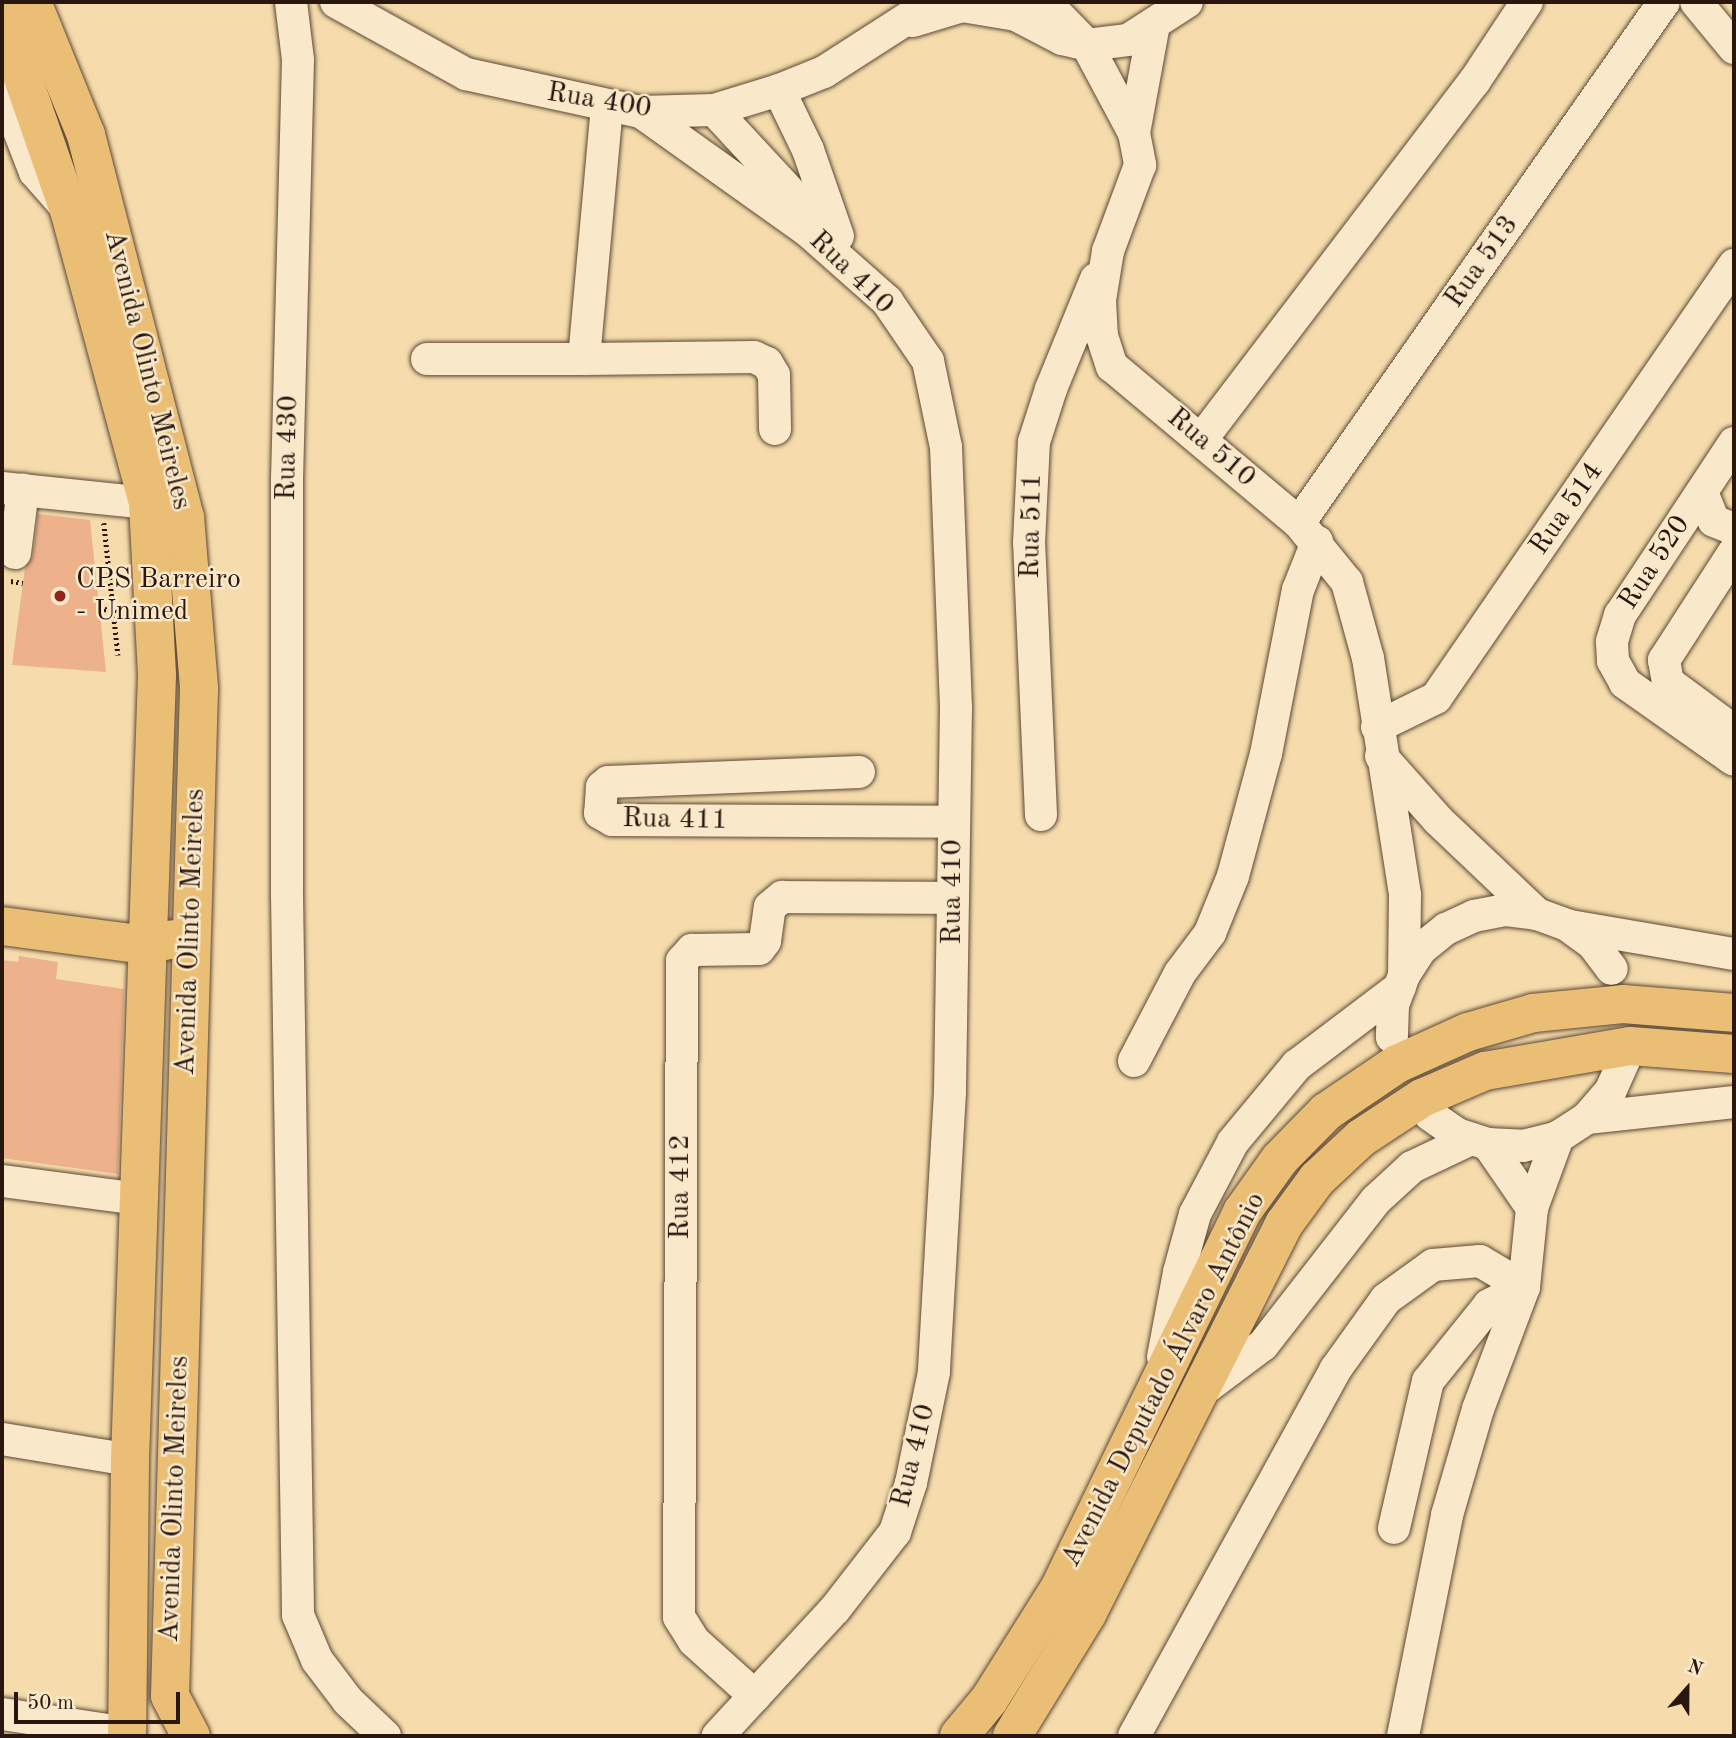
<!DOCTYPE html>
<meta charset="utf-8">
<style>
body{margin:0}
#map{position:relative;width:1736px;height:1738px;overflow:hidden;background:#f6dcac;font-family:"Old Standard TT",serif}
div>[style]{position:absolute}
.building>*{inset:0;background:#edb18c}
.path>*{height:4.5px;margin-top:-2.25px;transform-origin:0;background:repeating-linear-gradient(90deg,#28160f 0 2px,transparent 0 5.5px)}
.roads{filter:drop-shadow(0 0 2px #5c4836) drop-shadow(0 0 2px #5c4836)}
.minor>*{height:32px;margin:-16px;padding:0 16px;transform-origin:16px;border-radius:16px;background:#f9e8c9}
.major>*{height:38px;margin:-19px;padding:0 19px;transform-origin:19px;border-radius:19px;background:#ebbe76}
.dots>*{width:19px;height:19px;translate:-50% -50%;box-sizing:border-box;border:4px solid #f9e8c9;border-radius:50%}
span{translate:-50% -50%;white-space:nowrap;text-align:center;line-height:1.15;-webkit-text-stroke:5px #f9e8c9;paint-order:stroke}
.street-label{font-size:28px;color:#28160f}
.poi-label{font-size:28px;color:#28160f}
.left{translate:0 -50%;text-align:left}
.frame{position:absolute;inset:0;border:4px solid #28160f;pointer-events:none}
.north{position:absolute;left:1652px;top:1654px;width:70px;height:70px;-webkit-text-stroke:5px #f9e8c9;paint-order:stroke;rotate:21deg;font-size:19px;font-weight:700;line-height:28px;text-align:center;color:#28160f}
.north::after{content:'';display:block;margin:auto;width:24px;height:32px;background:#28160f;clip-path:polygon(50% 0,100% 100%,50% 72%,0 100%)}
.scale{position:absolute;left:14px;top:1692px;width:166px;height:32px;box-sizing:border-box;border:4px solid #28160f;border-top:0;padding-left:9px;font-size:21px;line-height:24px;white-space:nowrap;color:#28160f;-webkit-text-stroke:5px #f9e8c9;paint-order:stroke}
</style>
<div id="map">
<div class="building">
<i style="clip-path:polygon(38px 514px,90px 520px,106px 672px,12px 665px,25px 568px,33px 555px)"></i>
<i style="clip-path:polygon(19px 956px,58px 962px,56px 979px,124px 989px,118px 1174px,2px 1158px,2px 960px,18px 962px)"></i>
</div>
<div class="path">
<i style="left:104px;top:523px;width:133px;rotate:83.9deg"></i>
<i style="left:11px;top:581px;width:12px;rotate:9deg"></i>
<i style="left:99px;top:609px;width:28px;rotate:2deg"></i>
</div>
<div class="roads">
<div class="minor">
<i style="left:291px;top:2px;width:58px;rotate:83.1deg"></i>
<i style="left:298px;top:60px;width:418px;rotate:91.5deg"></i>
<i style="left:287px;top:478px;width:417px;rotate:90deg"></i>
<i style="left:287px;top:895px;width:720px;rotate:89.12deg"></i>
<i style="left:298px;top:1615px;width:49px;rotate:67.1deg"></i>
<i style="left:317px;top:1660px;width:51px;rotate:52.9deg"></i>
<i style="left:348px;top:1701px;width:51px;rotate:43.4deg"></i>
<i style="left:336px;top:2px;width:149px;rotate:29deg"></i>
<i style="left:466px;top:74px;width:179px;rotate:12.3deg"></i>
<i style="left:641px;top:112px;width:73px;rotate:-1.6deg"></i>
<i style="left:714px;top:110px;width:68px;rotate:-17.1deg"></i>
<i style="left:779px;top:90px;width:48px;rotate:-21.8deg"></i>
<i style="left:824px;top:72px;width:130px;rotate:-32.7deg"></i>
<i style="left:1045px;top:2px;width:60px;rotate:45.7deg"></i>
<i style="left:1087px;top:45px;width:100px;rotate:61.9deg"></i>
<i style="left:1134px;top:133px;width:33px;rotate:79deg"></i>
<i style="left:1140px;top:165px;width:92px;rotate:110.4deg"></i>
<i style="left:1108px;top:251px;width:50px;rotate:99.3deg"></i>
<i style="left:1100px;top:300px;width:36px;rotate:87deg"></i>
<i style="left:1102px;top:336px;width:32px;rotate:72deg"></i>
<i style="left:1112px;top:366px;width:244px;rotate:40deg"></i>
<i style="left:1299px;top:523px;width:76px;rotate:50.9deg"></i>
<i style="left:1347px;top:582px;width:79px;rotate:74.6deg"></i>
<i style="left:1368px;top:658px;width:240px;rotate:81.1deg"></i>
<i style="left:1405px;top:895px;width:80px;rotate:90.7deg"></i>
<i style="left:1404px;top:975px;width:32px;rotate:110deg"></i>
<i style="left:1393px;top:1005px;width:32px;rotate:92deg"></i>
<i style="left:1696px;top:2px;width:60px;rotate:50.4deg"></i>
<i style="left:913px;top:21px;width:51px;rotate:-17deg"></i>
<i style="left:962px;top:6px;width:55px;rotate:9.5deg"></i>
<i style="left:1016px;top:15px;width:52px;rotate:27.6deg"></i>
<i style="left:1062px;top:39px;width:26px;rotate:13deg"></i>
<i style="left:1087px;top:45px;width:41px;rotate:-7deg"></i>
<i style="left:1128px;top:40px;width:70px;rotate:-32.8deg"></i>
<i style="left:2px;top:87px;width:91px;rotate:68.8deg"></i>
<i style="left:35px;top:172px;width:44px;rotate:48.7deg"></i>
<i style="left:779px;top:90px;width:67px;rotate:64.2deg"></i>
<i style="left:808px;top:150px;width:91px;rotate:70.8deg"></i>
<i style="left:607px;top:106px;width:254px;rotate:95.2deg"></i>
<i style="left:584px;top:359px;width:170px;rotate:-0.7deg"></i>
<i style="left:754px;top:357px;width:14px;rotate:25deg"></i>
<i style="left:767px;top:363px;width:14px;rotate:60deg"></i>
<i style="left:774px;top:375px;width:54px;rotate:88.9deg"></i>
<i style="left:714px;top:110px;width:144px;rotate:47.2deg"></i>
<i style="left:641px;top:112px;width:205px;rotate:35.5deg"></i>
<i style="left:808px;top:231px;width:106px;rotate:41.5deg"></i>
<i style="left:887px;top:301px;width:73px;rotate:55.7deg"></i>
<i style="left:928px;top:361px;width:88px;rotate:78.2deg"></i>
<i style="left:946px;top:447px;width:261px;rotate:87.8deg"></i>
<i style="left:956px;top:708px;width:384px;rotate:90.9deg"></i>
<i style="left:950px;top:1092px;width:280px;rotate:93.3deg"></i>
<i style="left:934px;top:1372px;width:113px;rotate:101.7deg"></i>
<i style="left:911px;top:1483px;width:52px;rotate:108.1deg"></i>
<i style="left:895px;top:1532px;width:98px;rotate:127.9deg"></i>
<i style="left:835px;top:1609px;width:173px;rotate:132.7deg"></i>
<i style="left:1134px;top:133px;width:111px;rotate:-79.6deg"></i>
<i style="left:427px;top:359px;width:157px"></i>
<i style="left:1201px;top:440px;width:450px;rotate:-52.7deg"></i>
<i style="left:1474px;top:82px;width:96px;rotate:-56.5deg"></i>
<i style="left:1734px;top:443px;width:206px;rotate:123.5deg"></i>
<i style="left:1620px;top:615px;width:28px;rotate:107deg"></i>
<i style="left:1612px;top:642px;width:19px;rotate:87deg"></i>
<i style="left:1613px;top:661px;width:25px;rotate:61deg"></i>
<i style="left:1625px;top:683px;width:133px;rotate:35.2deg"></i>
<i style="left:2px;top:488px;width:147px;rotate:5.9deg"></i>
<i style="left:1702px;top:492px;width:31px;rotate:68deg"></i>
<i style="left:1714px;top:521px;width:22px;rotate:22deg"></i>
<i style="left:1299px;top:523px;width:636px;rotate:-54.99deg"></i>
<i style="left:1734px;top:552px;width:129px;rotate:122.9deg"></i>
<i style="left:1664px;top:660px;width:22px;rotate:80deg"></i>
<i style="left:1668px;top:682px;width:82px;rotate:36.6deg"></i>
<i style="left:15px;top:553px;width:64px;rotate:-82.8deg"></i>
<i style="left:1377px;top:727px;width:66px;rotate:-26.2deg"></i>
<i style="left:1436px;top:698px;width:526px;rotate:-55.46deg"></i>
<i style="left:1381px;top:756px;width:86px;rotate:48.3deg"></i>
<i style="left:1438px;top:820px;width:137px;rotate:43.5deg"></i>
<i style="left:859px;top:772px;width:251px;rotate:177.7deg"></i>
<i style="left:608px;top:782px;width:8px;rotate:140deg"></i>
<i style="left:602px;top:787px;width:26px;rotate:94deg"></i>
<i style="left:600px;top:813px;width:14px;rotate:30deg"></i>
<i style="left:612px;top:820px;width:341px;rotate:0.3deg"></i>
<i style="left:1041px;top:815px;width:272px;rotate:-92.5deg"></i>
<i style="left:1029px;top:543px;width:101px;rotate:-87.2deg"></i>
<i style="left:1034px;top:442px;width:56px;rotate:-72.2deg"></i>
<i style="left:1051px;top:389px;width:119px;rotate:-67.8deg"></i>
<i style="left:1570px;top:926px;width:166px;rotate:9.7deg"></i>
<i style="left:1404px;top:975px;width:31px;rotate:-57deg"></i>
<i style="left:1421px;top:949px;width:32px;rotate:-39deg"></i>
<i style="left:1446px;top:929px;width:31px;rotate:-25deg"></i>
<i style="left:1474px;top:916px;width:33px;rotate:-11deg"></i>
<i style="left:1506px;top:910px;width:31px;rotate:7deg"></i>
<i style="left:1537px;top:914px;width:32px;rotate:20deg"></i>
<i style="left:1567px;top:925px;width:32px;rotate:36deg"></i>
<i style="left:1593px;top:944px;width:31px;rotate:53deg"></i>
<i style="left:1134px;top:1061px;width:99px;rotate:-62.4deg"></i>
<i style="left:1180px;top:973px;width:50px;rotate:-53.1deg"></i>
<i style="left:1210px;top:933px;width:61px;rotate:-68deg"></i>
<i style="left:1233px;top:876px;width:126px;rotate:-74.9deg"></i>
<i style="left:1266px;top:754px;width:167px;rotate:-79deg"></i>
<i style="left:1298px;top:590px;width:52px;rotate:-68.4deg"></i>
<i style="left:1430px;top:1115px;width:33px;rotate:35deg"></i>
<i style="left:1457px;top:1134px;width:33px;rotate:18deg"></i>
<i style="left:1488px;top:1144px;width:35px;rotate:3deg"></i>
<i style="left:1523px;top:1146px;width:36px;rotate:-14deg"></i>
<i style="left:1558px;top:1137px;width:35px;rotate:-33deg"></i>
<i style="left:1587px;top:1118px;width:35px;rotate:-49deg"></i>
<i style="left:1610px;top:1092px;width:35px;rotate:-66deg"></i>
<i style="left:1587px;top:1118px;width:148px;rotate:-6.2deg"></i>
<i style="left:1488px;top:1144px;width:78px;rotate:55.5deg"></i>
<i style="left:2px;top:1181px;width:137px;rotate:7.5deg"></i>
<i style="left:1163px;top:1357px;width:86px;rotate:-79.3deg"></i>
<i style="left:1179px;top:1272px;width:60px;rotate:-74.6deg"></i>
<i style="left:1195px;top:1214px;width:81px;rotate:-62.2deg"></i>
<i style="left:1233px;top:1142px;width:100px;rotate:-50.3deg"></i>
<i style="left:1297px;top:1065px;width:129px;rotate:-37.1deg"></i>
<i style="left:1199px;top:1393px;width:80px;rotate:-36.9deg"></i>
<i style="left:1263px;top:1345px;width:184px;rotate:-52.1deg"></i>
<i style="left:1376px;top:1200px;width:49px;rotate:-42.5deg"></i>
<i style="left:1412px;top:1167px;width:65px;rotate:-25.4deg"></i>
<i style="left:2px;top:1439px;width:130px;rotate:9.3deg"></i>
<i style="left:1394px;top:1528px;width:151px;rotate:-77deg"></i>
<i style="left:1428px;top:1381px;width:97px;rotate:-51.2deg"></i>
<i style="left:1489px;top:1305px;width:39px;rotate:-27deg"></i>
<i style="left:755px;top:1696px;width:82px;rotate:-138deg"></i>
<i style="left:694px;top:1641px;width:28px;rotate:-122deg"></i>
<i style="left:679px;top:1617px;width:656px;rotate:-89.74deg"></i>
<i style="left:682px;top:961px;width:15px;rotate:-48deg"></i>
<i style="left:692px;top:950px;width:67px;rotate:-0.9deg"></i>
<i style="left:759px;top:949px;width:10px;rotate:-53deg"></i>
<i style="left:765px;top:941px;width:34px;rotate:-82deg"></i>
<i style="left:770px;top:907px;width:16px;rotate:-40deg"></i>
<i style="left:782px;top:897px;width:171px;rotate:0.3deg"></i>
<i style="left:2px;top:1714px;width:126px;rotate:8.6deg"></i>
<i style="left:1134px;top:1736px;width:418px;rotate:-61.2deg"></i>
<i style="left:1335px;top:1370px;width:87px;rotate:-54.3deg"></i>
<i style="left:1386px;top:1299px;width:58px;rotate:-35.9deg"></i>
<i style="left:1433px;top:1265px;width:47px;rotate:-4.9deg"></i>
<i style="left:1480px;top:1261px;width:51px;rotate:30.6deg"></i>
<i style="left:1403px;top:1736px;width:225px;rotate:-78.7deg"></i>
<i style="left:1447px;top:1515px;width:110px;rotate:-73.7deg"></i>
<i style="left:1478px;top:1409px;width:130px;rotate:-69.3deg"></i>
<i style="left:1524px;top:1287px;width:79px;rotate:-84.2deg"></i>
<i style="left:1532px;top:1208px;width:76px;rotate:-69.9deg"></i>
</div>
<div class="major">
<i style="left:32px;top:2px;width:144px;rotate:67.9deg"></i>
<i style="left:86px;top:135px;width:395px;rotate:75.5deg"></i>
<i style="left:185px;top:517px;width:173px;rotate:85.3deg"></i>
<i style="left:199px;top:689px;width:1007px;rotate:91.65deg"></i>
<i style="left:170px;top:1696px;width:45px;rotate:62.3deg"></i>
<i style="left:2px;top:18px;width:203px;rotate:70.8deg"></i>
<i style="left:69px;top:210px;width:303px;rotate:74.9deg"></i>
<i style="left:148px;top:503px;width:172px;rotate:87deg"></i>
<i style="left:157px;top:675px;width:785px;rotate:91.97deg"></i>
<i style="left:130px;top:1460px;width:276px;rotate:90.6deg"></i>
<i style="left:2px;top:926px;width:146px;rotate:7.5deg"></i>
<i style="left:147px;top:945px;width:26px;rotate:-13deg"></i>
<i style="left:959px;top:1736px;width:47px;rotate:-50.2deg"></i>
<i style="left:989px;top:1700px;width:131px;rotate:-57.8deg"></i>
<i style="left:1059px;top:1589px;width:419px;rotate:-64.1deg"></i>
<i style="left:1242px;top:1212px;width:65px;rotate:-54.4deg"></i>
<i style="left:1280px;top:1159px;width:66px;rotate:-45.6deg"></i>
<i style="left:1326px;top:1112px;width:86px;rotate:-34.1deg"></i>
<i style="left:1397px;top:1064px;width:78px;rotate:-24.3deg"></i>
<i style="left:1468px;top:1032px;width:68px;rotate:-16.3deg"></i>
<i style="left:1533px;top:1013px;width:90px;rotate:-5.7deg"></i>
<i style="left:1623px;top:1004px;width:111px;rotate:4.6deg"></i>
<i style="left:1012px;top:1736px;width:143px;rotate:-58.4deg"></i>
<i style="left:1087px;top:1614px;width:437px;rotate:-63.2deg"></i>
<i style="left:1284px;top:1224px;width:56px;rotate:-53.7deg"></i>
<i style="left:1317px;top:1179px;width:60px;rotate:-43deg"></i>
<i style="left:1361px;top:1138px;width:73px;rotate:-33.3deg"></i>
<i style="left:1422px;top:1098px;width:69px;rotate:-23.2deg"></i>
<i style="left:1485px;top:1071px;width:147px;rotate:-9.8deg"></i>
<i style="left:1630px;top:1046px;width:104px;rotate:4.4deg"></i>
</div>
</div>
<div class="dots">
<i style="left:60px;top:596px;background:#8f2418"></i>
</div>
<div class="street-label">
<span style="left:599px;top:101px;rotate:9deg">Rua 400</span>
<span style="left:1482px;top:262px;rotate:-55deg">Rua 513</span>
<span style="left:851px;top:273px;rotate:44deg">Rua 410</span>
<span style="left:147px;top:370px;rotate:76deg">Avenida Olinto Meireles</span>
<span style="left:288px;top:448px;rotate:-89deg">Rua 430</span>
<span style="left:1211px;top:448px;rotate:40deg">Rua 510</span>
<span style="left:1567px;top:509px;rotate:-55deg">Rua 514</span>
<span style="left:1032px;top:526px;rotate:-89deg">Rua 511</span>
<span style="left:1655px;top:563px;rotate:-57deg">Rua 520</span>
<span style="left:675px;top:820px;rotate:1deg">Rua 411</span>
<span style="left:953px;top:892px;rotate:-90deg">Rua 410</span>
<span style="left:191px;top:932px;rotate:-88deg">Avenida Olinto Meireles</span>
<span style="left:681px;top:1187px;rotate:-90deg">Rua 412</span>
<span style="left:1164px;top:1380px;rotate:-63deg">Avenida Deputado Álvaro Antônio</span>
<span style="left:914px;top:1456px;rotate:-76deg">Rua 410</span>
<span style="left:175px;top:1499px;rotate:-88deg">Avenida Olinto Meireles</span>
</div>
<div class="poi-label">
<span class="left" style="left:76px;top:596px">CPS Barreiro<br>- Unimed</span>
</div>
<div class="frame"></div>
<div class="north">N</div>
<div class="scale">50 m</div>
</div>
